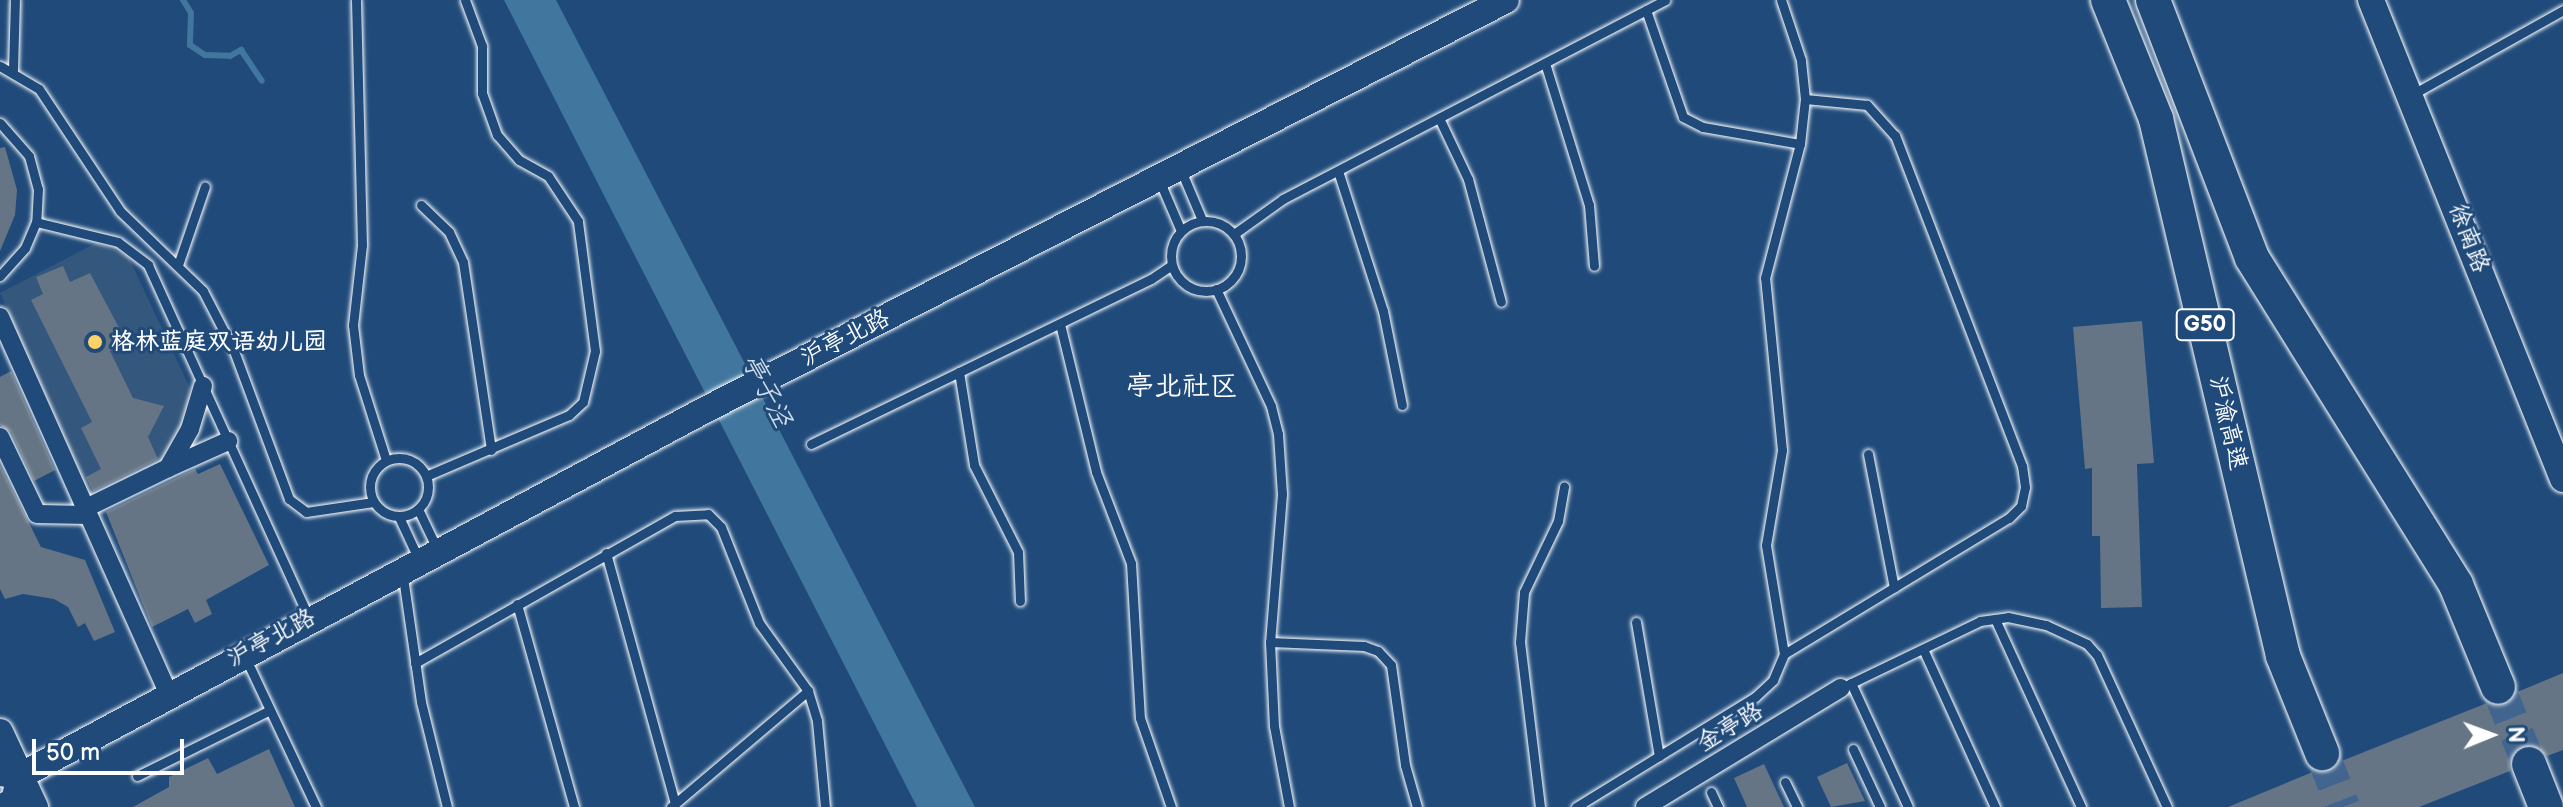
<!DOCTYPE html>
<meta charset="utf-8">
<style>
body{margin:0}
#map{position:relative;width:2563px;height:807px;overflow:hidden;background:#1f4a7a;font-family:"Balsamiq Sans","LXGW WenKai TC",sans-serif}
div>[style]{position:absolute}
.built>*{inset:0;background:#34577d}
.water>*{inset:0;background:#41779e}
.stream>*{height:6px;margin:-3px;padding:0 3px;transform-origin:3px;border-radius:3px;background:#41779e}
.building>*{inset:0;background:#667585}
.highway-tunnel>*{height:34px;margin-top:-17px;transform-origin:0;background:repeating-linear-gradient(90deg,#41658e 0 34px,transparent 0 51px)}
.roads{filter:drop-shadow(0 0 2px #fff) drop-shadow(0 0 2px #fff)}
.lane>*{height:9px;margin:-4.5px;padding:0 4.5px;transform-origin:4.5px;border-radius:4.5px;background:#1f4a7a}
.lane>.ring{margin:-4.5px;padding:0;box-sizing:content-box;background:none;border:9px solid #1f4a7a;border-radius:50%}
.street>*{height:18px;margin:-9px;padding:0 9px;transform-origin:9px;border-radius:9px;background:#1f4a7a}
.secondary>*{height:26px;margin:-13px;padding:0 13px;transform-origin:13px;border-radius:13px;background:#1f4a7a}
.highway>*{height:34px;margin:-17px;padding:0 17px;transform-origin:17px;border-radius:17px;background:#1f4a7a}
.dots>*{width:22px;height:22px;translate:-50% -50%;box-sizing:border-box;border:4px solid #1f4a7a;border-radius:50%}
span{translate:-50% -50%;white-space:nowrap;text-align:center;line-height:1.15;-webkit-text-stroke:6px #1f4a7a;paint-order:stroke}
.shield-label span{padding:2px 6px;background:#1f4a7a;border:2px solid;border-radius:6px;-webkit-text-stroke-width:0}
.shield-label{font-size:22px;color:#fff;font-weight:700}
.street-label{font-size:24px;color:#fff}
.poi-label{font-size:24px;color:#fff;font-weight:700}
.left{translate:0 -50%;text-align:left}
.water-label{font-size:26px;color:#d0dde7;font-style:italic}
.quarter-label{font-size:28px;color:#fff}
.north{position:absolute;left:2451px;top:695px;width:80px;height:80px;-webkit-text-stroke:6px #1f4a7a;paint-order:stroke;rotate:89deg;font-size:22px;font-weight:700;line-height:32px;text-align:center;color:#fff}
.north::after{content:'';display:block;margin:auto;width:28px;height:36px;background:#fff;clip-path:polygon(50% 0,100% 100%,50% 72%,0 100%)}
.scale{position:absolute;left:32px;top:739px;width:152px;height:36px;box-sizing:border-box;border:4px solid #fff;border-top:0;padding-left:10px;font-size:24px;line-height:28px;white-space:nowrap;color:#fff;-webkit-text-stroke:6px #1f4a7a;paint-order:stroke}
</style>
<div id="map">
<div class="built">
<i style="clip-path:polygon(96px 243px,128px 256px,190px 388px,184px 427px,164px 463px,92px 498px,0 293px)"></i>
</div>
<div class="water">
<i style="clip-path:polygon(504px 0,556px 0,975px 807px,917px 807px)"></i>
</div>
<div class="stream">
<i style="left:183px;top:0;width:15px;rotate:58deg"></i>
<i style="left:191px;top:13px;width:32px;rotate:92deg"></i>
<i style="left:190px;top:45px;width:18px;rotate:34deg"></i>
<i style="left:205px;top:55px;width:25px;rotate:2deg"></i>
<i style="left:230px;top:56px;width:13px;rotate:-29deg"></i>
<i style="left:241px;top:50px;width:37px;rotate:56deg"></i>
</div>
<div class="building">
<i style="clip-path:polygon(5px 147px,17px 190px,15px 215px,0 251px,0 148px)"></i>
<i style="clip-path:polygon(63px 266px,70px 282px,90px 273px,126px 341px,110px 351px,133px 398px,164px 406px,148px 437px,158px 459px,93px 491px,86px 477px,101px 469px,81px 428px,92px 422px,31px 300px,43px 294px,36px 277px)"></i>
<i style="clip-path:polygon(2142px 321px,2154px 463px,2137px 464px,2142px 607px,2101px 608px,2100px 536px,2092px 536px,2092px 468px,2085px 469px,2073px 327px)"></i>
<i style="clip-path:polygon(11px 371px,55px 470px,34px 481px,11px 432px,0 425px,0 377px)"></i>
<i style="clip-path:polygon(220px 464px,269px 565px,206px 600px,212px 614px,195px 623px,188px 609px,152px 627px,106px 512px,195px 469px,198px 474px)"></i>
<i style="clip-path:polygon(0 465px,41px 547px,85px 560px,115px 632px,94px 641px,85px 623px,78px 627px,68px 607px,54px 599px,23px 594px,5px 599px,0 589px)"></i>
<i style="clip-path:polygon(2563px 673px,2563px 750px,2547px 756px,2533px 744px,2521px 746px,2509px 760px,2510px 771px,2419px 807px,2228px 807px,2315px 771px,2329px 772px,2339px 762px,2487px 703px,2505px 706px,2517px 692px)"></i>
<i style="clip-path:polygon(269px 749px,295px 807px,133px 807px,169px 787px,169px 777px,208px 758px,217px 774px)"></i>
<i style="clip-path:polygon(1847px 763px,1865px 801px,1831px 807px,1817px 777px)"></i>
<i style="clip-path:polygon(1764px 764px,1784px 807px,1747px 807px,1734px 778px)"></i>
</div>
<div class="highway-tunnel">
<i style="left:2498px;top:687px;width:83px;rotate:68.1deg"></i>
<i style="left:2322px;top:753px;width:58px;rotate:68.7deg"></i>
</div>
<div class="roads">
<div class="lane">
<i style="left:356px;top:0;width:245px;rotate:88.6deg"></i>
<i style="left:362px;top:245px;width:81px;rotate:96.4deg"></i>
<i style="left:353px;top:325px;width:50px;rotate:83.2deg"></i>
<i style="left:359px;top:375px;width:89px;rotate:72.4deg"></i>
<i style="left:1646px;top:10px;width:113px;rotate:70.9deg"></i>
<i style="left:1683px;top:117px;width:22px;rotate:27deg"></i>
<i style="left:1703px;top:127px;width:98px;rotate:9.9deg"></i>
<i style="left:1545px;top:63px;width:149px;rotate:72.8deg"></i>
<i style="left:1589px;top:205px;width:61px;rotate:85.3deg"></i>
<i style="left:0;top:66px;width:45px;rotate:30.5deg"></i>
<i style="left:39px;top:89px;width:146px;rotate:56.4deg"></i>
<i style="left:120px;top:211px;width:115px;rotate:43.9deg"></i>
<i style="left:203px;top:291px;width:68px;rotate:62.7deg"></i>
<i style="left:234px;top:351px;width:158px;rotate:69.6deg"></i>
<i style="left:289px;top:499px;width:21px;rotate:37deg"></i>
<i style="left:306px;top:512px;width:68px;rotate:-8.5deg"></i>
<i style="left:13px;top:70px;width:70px;rotate:-88.4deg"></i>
<i style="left:2413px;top:94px;width:172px;rotate:-29.2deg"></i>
<i style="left:1439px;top:118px;width:68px;rotate:64.6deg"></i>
<i style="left:1468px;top:179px;width:127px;rotate:75deg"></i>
<i style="left:0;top:123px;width:44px;rotate:48.7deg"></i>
<i style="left:29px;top:156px;width:34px;rotate:75deg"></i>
<i style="left:38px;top:189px;width:33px;rotate:93deg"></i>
<i style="left:36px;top:222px;width:28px;rotate:113deg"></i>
<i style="left:25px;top:248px;width:38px;rotate:132deg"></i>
<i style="left:1180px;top:168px;width:56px;rotate:67.1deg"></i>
<i style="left:1338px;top:171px;width:147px;rotate:72.2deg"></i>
<i style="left:1383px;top:311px;width:96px;rotate:78.6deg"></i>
<i style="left:1160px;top:182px;width:53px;rotate:66.8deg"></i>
<i style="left:421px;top:205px;width:39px;rotate:44deg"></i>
<i style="left:449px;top:232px;width:33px;rotate:65deg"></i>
<i style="left:463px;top:262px;width:190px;rotate:81.5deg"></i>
<i class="ring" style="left:1171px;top:221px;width:61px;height:61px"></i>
<i style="left:36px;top:222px;width:84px;rotate:13.7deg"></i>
<i style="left:118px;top:242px;width:38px;rotate:37deg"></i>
<i style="left:148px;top:265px;width:389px;rotate:65.5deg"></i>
<i style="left:1234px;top:234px;width:60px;rotate:-35.5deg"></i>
<i style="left:1283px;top:199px;width:431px;rotate:-27.5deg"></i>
<i style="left:178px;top:265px;width:83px;rotate:-71.1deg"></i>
<i style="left:1216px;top:289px;width:129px;rotate:64.8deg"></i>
<i style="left:1271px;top:406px;width:29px;rotate:76deg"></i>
<i style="left:1278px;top:434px;width:60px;rotate:86.2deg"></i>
<i style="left:1282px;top:494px;width:148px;rotate:94.6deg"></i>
<i style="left:1270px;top:642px;width:84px;rotate:87.3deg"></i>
<i style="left:1274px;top:726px;width:82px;rotate:79.5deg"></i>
<i style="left:1060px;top:324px;width:152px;rotate:76.3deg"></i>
<i style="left:1096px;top:472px;width:97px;rotate:69deg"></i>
<i style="left:1131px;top:563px;width:155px;rotate:86.7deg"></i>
<i style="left:1140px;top:718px;width:94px;rotate:70.8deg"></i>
<i style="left:959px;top:372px;width:94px;rotate:80.8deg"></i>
<i style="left:974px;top:465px;width:97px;rotate:63.2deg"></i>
<i style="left:1018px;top:552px;width:49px;rotate:87.7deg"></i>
<i style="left:811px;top:444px;width:378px;rotate:-25.9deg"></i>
<i style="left:1151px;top:279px;width:25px;rotate:-34deg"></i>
<i style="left:1868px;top:454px;width:136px;rotate:79deg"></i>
<i class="ring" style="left:370px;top:458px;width:49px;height:49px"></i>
<i style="left:426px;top:476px;width:155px;rotate:-23.1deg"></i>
<i style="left:569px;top:415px;width:19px;rotate:-43deg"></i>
<i style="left:583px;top:402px;width:52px;rotate:-76.8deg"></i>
<i style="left:595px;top:351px;width:131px;rotate:-97.5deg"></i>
<i style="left:578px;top:221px;width:54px;rotate:-123.7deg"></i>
<i style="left:548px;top:176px;width:33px;rotate:-151deg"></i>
<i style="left:519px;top:160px;width:33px;rotate:-131deg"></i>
<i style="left:497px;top:135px;width:45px;rotate:-109.7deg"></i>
<i style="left:482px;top:93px;width:47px;rotate:-90deg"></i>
<i style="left:482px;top:46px;width:49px;rotate:-110.3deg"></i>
<i style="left:418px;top:509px;width:47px;rotate:64.5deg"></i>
<i style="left:399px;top:517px;width:47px;rotate:65.1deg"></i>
<i style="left:606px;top:553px;width:260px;rotate:74.6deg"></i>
<i style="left:403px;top:577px;width:126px;rotate:81.8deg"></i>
<i style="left:421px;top:702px;width:108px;rotate:76.1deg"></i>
<i style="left:517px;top:604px;width:211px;rotate:74.3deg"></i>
<i style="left:1995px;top:619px;width:207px;rotate:65.4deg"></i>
<i style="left:1636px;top:622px;width:136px;rotate:80.3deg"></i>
<i style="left:1270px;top:642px;width:94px;rotate:2.4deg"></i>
<i style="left:1364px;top:646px;width:15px;rotate:20deg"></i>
<i style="left:1378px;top:651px;width:19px;rotate:47deg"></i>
<i style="left:1391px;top:665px;width:101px;rotate:82deg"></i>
<i style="left:1405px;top:765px;width:44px;rotate:74.1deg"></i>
<i style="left:1923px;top:649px;width:174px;rotate:65.5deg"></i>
<i style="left:1784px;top:654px;width:263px;rotate:-31.2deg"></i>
<i style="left:2009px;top:518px;width:17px;rotate:-45deg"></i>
<i style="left:2021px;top:506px;width:19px;rotate:-78deg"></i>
<i style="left:2025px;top:487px;width:21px;rotate:-98deg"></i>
<i style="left:2022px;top:466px;width:354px;rotate:-111deg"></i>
<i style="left:1895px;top:136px;width:42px;rotate:-132.1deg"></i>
<i style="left:1867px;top:105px;width:62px;rotate:-174.5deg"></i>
<i style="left:246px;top:659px;width:164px;rotate:64.7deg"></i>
<i style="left:415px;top:663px;width:299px;rotate:-29.5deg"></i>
<i style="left:675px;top:516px;width:33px;rotate:-3deg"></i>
<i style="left:708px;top:514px;width:18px;rotate:45deg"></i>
<i style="left:721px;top:527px;width:103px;rotate:68.4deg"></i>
<i style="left:759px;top:623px;width:84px;rotate:54.2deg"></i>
<i style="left:808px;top:691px;width:31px;rotate:73deg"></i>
<i style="left:817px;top:721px;width:86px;rotate:84.7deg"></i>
<i style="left:1851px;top:683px;width:136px;rotate:65.3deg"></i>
<i style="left:1841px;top:688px;width:154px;rotate:-25.7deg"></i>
<i style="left:1980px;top:621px;width:28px;rotate:-8deg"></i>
<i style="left:2008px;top:617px;width:39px;rotate:12deg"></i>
<i style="left:2046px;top:625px;width:45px;rotate:24.9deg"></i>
<i style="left:2087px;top:644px;width:15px;rotate:48deg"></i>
<i style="left:2097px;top:655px;width:167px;rotate:65.3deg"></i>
<i style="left:1853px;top:749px;width:64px;rotate:65deg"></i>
<i style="left:137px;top:776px;width:148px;rotate:-26.4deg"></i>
<i style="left:1785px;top:782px;width:28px;rotate:64deg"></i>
<i style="left:1711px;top:792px;width:17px;rotate:65deg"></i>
<i style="left:671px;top:807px;width:180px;rotate:-40.3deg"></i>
<i style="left:1540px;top:807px;width:166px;rotate:-96.9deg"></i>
<i style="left:1520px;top:642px;width:50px;rotate:-85.4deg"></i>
<i style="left:1524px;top:592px;width:79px;rotate:-64.4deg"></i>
<i style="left:1558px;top:521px;width:35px;rotate:-80deg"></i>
<i style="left:1576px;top:807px;width:210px;rotate:-31.6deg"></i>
<i style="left:1755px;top:697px;width:25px;rotate:-43deg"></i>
<i style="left:1773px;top:680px;width:28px;rotate:-67deg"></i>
<i style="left:1784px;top:654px;width:110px;rotate:-99.4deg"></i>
<i style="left:1766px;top:545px;width:96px;rotate:-80.4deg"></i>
<i style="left:1782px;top:450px;width:173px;rotate:-95.6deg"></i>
<i style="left:1765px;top:278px;width:138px;rotate:-75.4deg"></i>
<i style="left:1800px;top:144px;width:45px;rotate:-83.7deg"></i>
<i style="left:1805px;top:99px;width:39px;rotate:-96deg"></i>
<i style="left:1801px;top:60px;width:63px;rotate:-108.4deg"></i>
</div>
<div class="street">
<i style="left:0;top:317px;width:412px;rotate:65.9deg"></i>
<i style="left:0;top:437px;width:85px;rotate:64.3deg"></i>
<i style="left:37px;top:514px;width:51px;rotate:1.1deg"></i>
<i style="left:168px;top:468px;width:66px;rotate:-24.2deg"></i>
<i style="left:86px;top:508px;width:91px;rotate:-26deg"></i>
<i style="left:168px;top:468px;width:45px;rotate:-60.6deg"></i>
<i style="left:190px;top:429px;width:45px;rotate:-73.2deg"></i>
<i style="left:1645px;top:807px;width:229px;rotate:-31.3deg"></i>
</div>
<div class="secondary">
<i style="left:2371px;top:0;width:516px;rotate:68.16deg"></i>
<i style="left:0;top:732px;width:83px;rotate:65deg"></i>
<i style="left:0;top:773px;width:20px;rotate:9deg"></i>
<i style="left:20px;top:776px;width:772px;rotate:-28.12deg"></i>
<i style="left:701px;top:412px;width:904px;rotate:-27.1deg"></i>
<i style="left:2px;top:807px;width:13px;rotate:-27deg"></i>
<i style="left:14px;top:801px;width:26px;rotate:-77deg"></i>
</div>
<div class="highway">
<i style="left:2108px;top:0;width:128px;rotate:68deg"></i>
<i style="left:2156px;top:119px;width:552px;rotate:76.69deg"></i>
<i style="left:2283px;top:656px;width:105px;rotate:68.1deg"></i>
<i style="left:2153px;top:0;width:276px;rotate:69deg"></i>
<i style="left:2252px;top:258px;width:385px;rotate:58deg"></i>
<i style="left:2456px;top:585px;width:110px;rotate:67.6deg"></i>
<i style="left:2529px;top:764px;width:46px;rotate:68.4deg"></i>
</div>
</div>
<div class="dots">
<i style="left:95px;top:342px;background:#ffd166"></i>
</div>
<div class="shield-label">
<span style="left:2205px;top:325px">G50</span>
</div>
<div class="street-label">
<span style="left:2469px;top:238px;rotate:69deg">徐南路</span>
<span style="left:845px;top:338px;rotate:-27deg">沪亭北路</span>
<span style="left:2228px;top:423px;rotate:77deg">沪渝高速</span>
<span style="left:271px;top:638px;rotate:-28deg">沪亭北路</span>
<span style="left:1730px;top:727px;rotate:-31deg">金亭路</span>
</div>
<div class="poi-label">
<span class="left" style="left:111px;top:342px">格林蓝庭双语幼儿园</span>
</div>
<div class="water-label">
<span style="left:766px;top:391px;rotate:63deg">亭子泾</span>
</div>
<div class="quarter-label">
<span style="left:1182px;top:387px">亭北社区</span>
</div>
<div class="north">N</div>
<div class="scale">50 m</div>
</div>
